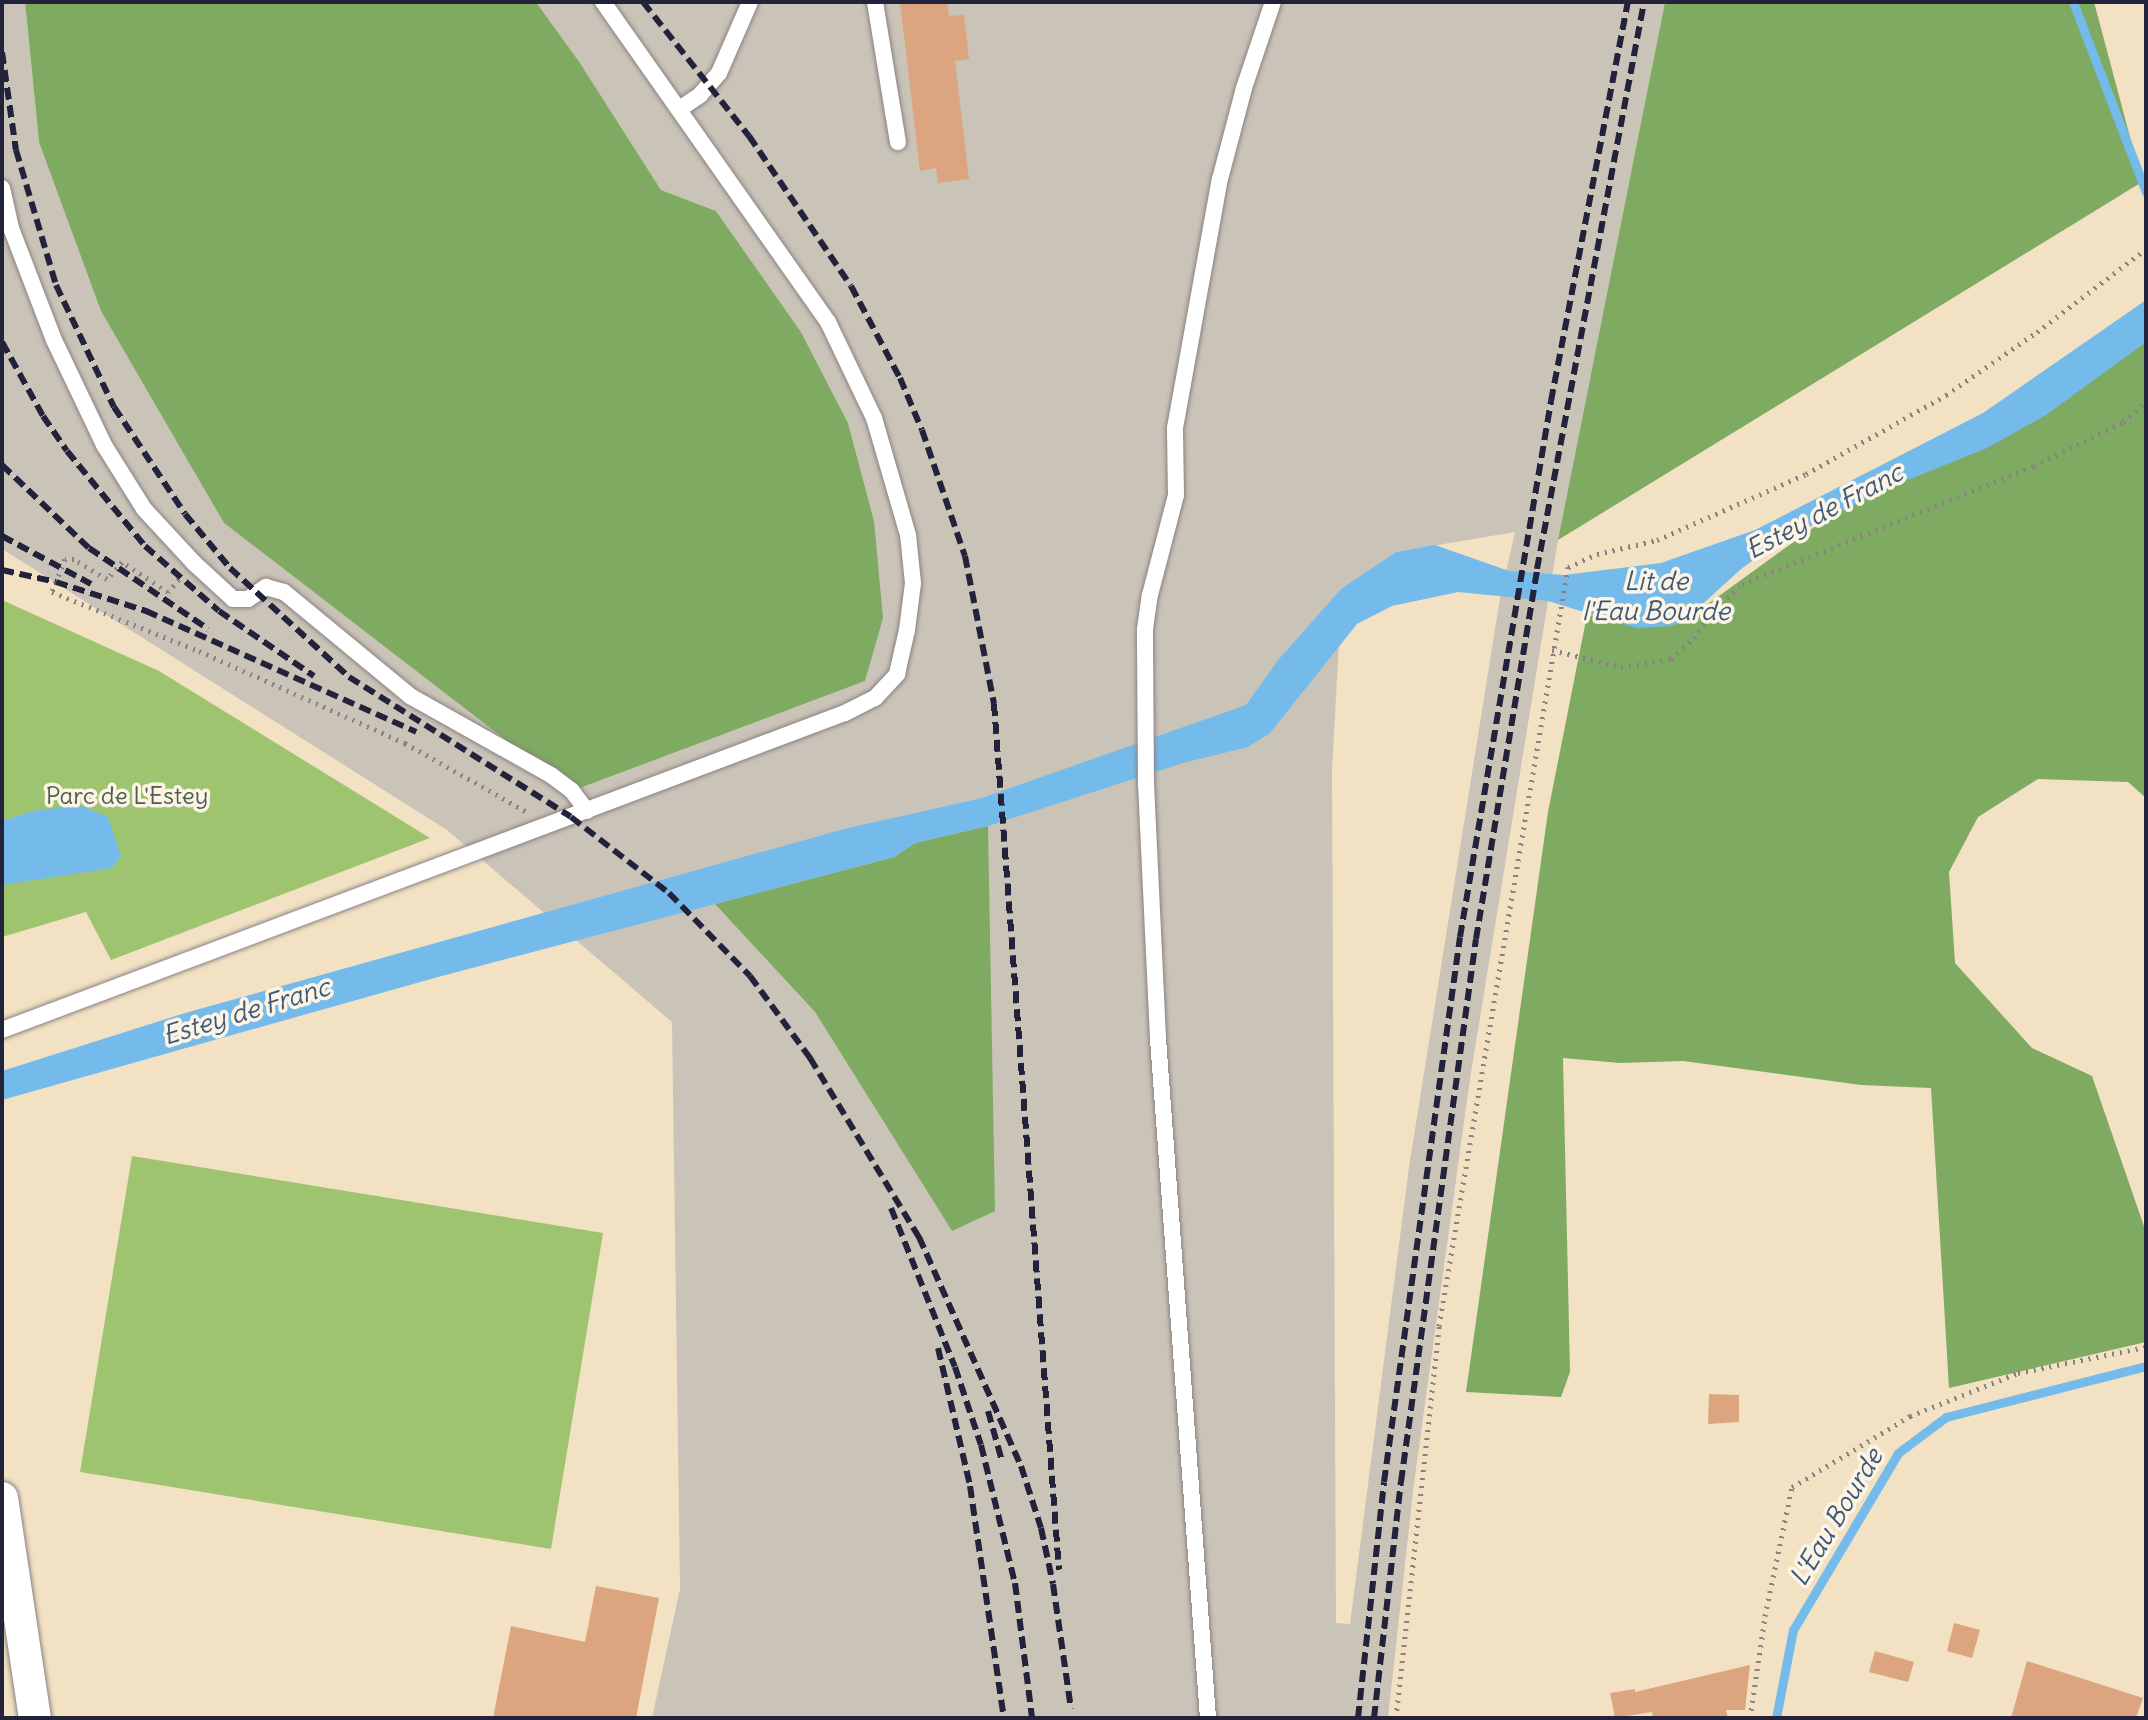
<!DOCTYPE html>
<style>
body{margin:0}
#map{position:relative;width:2148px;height:1720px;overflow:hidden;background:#f3e1c4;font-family:Delius,sans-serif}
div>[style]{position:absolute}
.industrial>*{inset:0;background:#cac3b8}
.green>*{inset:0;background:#9fc46f}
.forest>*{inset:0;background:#7faa62}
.water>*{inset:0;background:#74bbeb}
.stream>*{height:9px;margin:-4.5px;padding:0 4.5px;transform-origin:4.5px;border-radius:4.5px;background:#74bbeb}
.building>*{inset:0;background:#dca57f}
.path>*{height:5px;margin-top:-2.5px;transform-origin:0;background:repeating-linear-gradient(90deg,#8a8280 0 2px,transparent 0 8px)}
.roads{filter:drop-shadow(0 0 2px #8a8280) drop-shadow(0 0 2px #8a8280)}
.lane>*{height:16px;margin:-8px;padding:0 8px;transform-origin:8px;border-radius:8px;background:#fff}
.street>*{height:32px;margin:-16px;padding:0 16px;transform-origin:16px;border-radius:16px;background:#fff}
.rail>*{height:6px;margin-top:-3px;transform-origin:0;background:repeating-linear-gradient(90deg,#22223b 0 12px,transparent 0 18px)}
span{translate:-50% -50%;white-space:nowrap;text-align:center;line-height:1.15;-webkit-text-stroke:7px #fcf5e5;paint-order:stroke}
.park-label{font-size:24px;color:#4e5b4d}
.water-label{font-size:26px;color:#3f5879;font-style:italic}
.frame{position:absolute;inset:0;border:4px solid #22223b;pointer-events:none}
</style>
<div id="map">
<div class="industrial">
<i style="clip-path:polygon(evenodd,2px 2px,25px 2px,39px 142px,224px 523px,572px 791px,865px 681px,874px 521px,848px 423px,801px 332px,716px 211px,661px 190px,580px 63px,536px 2px,1665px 2px,1558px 540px,1470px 1079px,1414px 1483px,1388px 1718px,652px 1718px,680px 1589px,672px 1022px,447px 830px,2px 549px,2px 2px,1515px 532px,1500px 598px,1409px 1167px,1350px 1624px,1336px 1623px,1332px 770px,1342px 588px,1396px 552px,1515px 532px,2px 2px,894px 857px,952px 1231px,815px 1012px,716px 905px,894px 857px)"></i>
</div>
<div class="green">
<i style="clip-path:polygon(2px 600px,159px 671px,430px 838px,111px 960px,86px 912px,2px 937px)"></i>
<i style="clip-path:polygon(132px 1156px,603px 1233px,551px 1549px,80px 1472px)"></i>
</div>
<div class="forest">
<i style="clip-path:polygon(25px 2px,536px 2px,580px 63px,661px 190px,716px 211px,801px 332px,848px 423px,874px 521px,883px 618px,865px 681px,572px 791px,224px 523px,101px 311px,39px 142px)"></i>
<i style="clip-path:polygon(1665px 2px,2094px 2px,2142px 182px,1558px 540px)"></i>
<i style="clip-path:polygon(2146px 327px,2146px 798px,2128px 782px,2038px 779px,1978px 817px,1949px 872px,1955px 963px,2032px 1048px,2092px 1076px,2146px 1232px,2146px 1342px,1949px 1388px,1931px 1088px,1861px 1085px,1683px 1061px,1620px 1063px,1563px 1058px,1570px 1372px,1561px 1397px,1466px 1392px,1548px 812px,1587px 615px,1683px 622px,1831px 515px)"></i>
<i style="clip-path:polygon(988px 826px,995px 1211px,952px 1231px,815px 1012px,715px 904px,894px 857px,915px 843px)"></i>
</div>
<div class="water">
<i style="clip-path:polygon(2146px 300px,2146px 342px,2046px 415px,1987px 448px,1893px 486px,1780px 541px,1741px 569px,1683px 622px,1670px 626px,1637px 628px,1548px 601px,1458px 592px,1392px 606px,1357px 624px,1270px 733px,1248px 747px,1183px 763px,988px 826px,915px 843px,894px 857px,438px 977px,2px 1100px,2px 1071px,185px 1013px,844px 829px,982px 798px,1246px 705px,1279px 659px,1342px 588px,1396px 552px,1435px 545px,1509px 571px,1564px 575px,1661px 563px,1755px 530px,1983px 413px)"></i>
<i style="clip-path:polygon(80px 805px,108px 817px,121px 856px,112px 868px,2px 885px,2px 821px,33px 811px)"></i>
</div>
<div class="stream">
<i style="left:2073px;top:2px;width:204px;rotate:69deg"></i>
<i style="left:1776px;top:1718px;width:90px;rotate:-79.1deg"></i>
<i style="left:1793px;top:1630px;width:206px;rotate:-59.3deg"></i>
<i style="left:1898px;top:1453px;width:60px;rotate:-36.9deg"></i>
<i style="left:1946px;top:1417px;width:206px;rotate:-14.3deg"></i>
</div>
<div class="building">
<i style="clip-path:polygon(900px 2px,947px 2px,949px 16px,964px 15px,969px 59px,955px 61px,969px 179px,938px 183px,936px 168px,920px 171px)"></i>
<i style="clip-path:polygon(1709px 1394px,1739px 1395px,1739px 1422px,1708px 1424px)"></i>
<i style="clip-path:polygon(596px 1586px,659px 1598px,636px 1718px,493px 1718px,511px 1626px,585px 1642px)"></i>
<i style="clip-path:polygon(1954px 1623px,1980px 1630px,1972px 1658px,1947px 1651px)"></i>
<i style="clip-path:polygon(1875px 1651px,1914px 1662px,1908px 1682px,1869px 1672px)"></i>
<i style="clip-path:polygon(2027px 1661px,2143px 1698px,2136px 1718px,2011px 1718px)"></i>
<i style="clip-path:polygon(1750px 1665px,1745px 1710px,1726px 1710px,1728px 1718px,1653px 1718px,1652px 1712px,1615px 1718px,1610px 1693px,1635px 1689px,1635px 1692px)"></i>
</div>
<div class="path">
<i style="left:179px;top:579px;width:17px;rotate:130deg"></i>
<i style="left:168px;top:592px;width:55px;rotate:-146.9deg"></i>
<i style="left:122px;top:562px;width:23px;rotate:131deg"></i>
<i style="left:107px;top:579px;width:39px;rotate:-149deg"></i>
<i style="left:74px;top:559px;width:9px;rotate:180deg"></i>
<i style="left:65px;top:559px;width:35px;rotate:112deg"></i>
<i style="left:52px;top:592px;width:158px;rotate:21.9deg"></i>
<i style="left:199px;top:651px;width:226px;rotate:24.1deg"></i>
<i style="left:405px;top:743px;width:140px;rotate:29.5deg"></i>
<i style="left:1552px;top:650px;width:71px;rotate:13.8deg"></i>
<i style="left:1621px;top:667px;width:51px;rotate:-9.1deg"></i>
<i style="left:1671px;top:659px;width:31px;rotate:-42deg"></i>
<i style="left:1694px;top:638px;width:28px;rotate:-55deg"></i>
<i style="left:1710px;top:615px;width:45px;rotate:-44.1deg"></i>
<i style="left:1742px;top:584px;width:315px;rotate:-22deg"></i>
<i style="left:2034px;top:466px;width:99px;rotate:-26.3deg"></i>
<i style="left:2123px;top:422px;width:30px;rotate:-41deg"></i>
<i style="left:1396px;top:1718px;width:394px;rotate:-83.7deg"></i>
<i style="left:1439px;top:1326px;width:770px;rotate:-80.35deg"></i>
<i style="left:1568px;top:567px;width:32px;rotate:-24deg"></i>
<i style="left:1597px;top:554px;width:62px;rotate:-13.1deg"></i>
<i style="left:1657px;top:540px;width:163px;rotate:-23.9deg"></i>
<i style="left:1806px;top:474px;width:161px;rotate:-29.4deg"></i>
<i style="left:1946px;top:395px;width:111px;rotate:-34.7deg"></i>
<i style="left:2037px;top:332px;width:137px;rotate:-37.3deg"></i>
<i style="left:1750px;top:1718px;width:103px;rotate:-81.6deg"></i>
<i style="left:1765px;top:1616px;width:132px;rotate:-78.2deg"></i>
<i style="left:1792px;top:1487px;width:138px;rotate:-31deg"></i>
<i style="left:1910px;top:1416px;width:116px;rotate:-21.7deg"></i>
<i style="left:2018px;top:1373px;width:131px;rotate:-11.5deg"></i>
</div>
<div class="roads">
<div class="lane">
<i style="left:875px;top:2px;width:142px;rotate:80.7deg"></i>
<i style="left:681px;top:108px;width:23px;rotate:-34deg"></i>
<i style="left:700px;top:95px;width:29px;rotate:-49deg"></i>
<i style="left:719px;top:73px;width:77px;rotate:-66.4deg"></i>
<i style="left:2px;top:188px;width:41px;rotate:77.3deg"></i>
<i style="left:11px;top:228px;width:120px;rotate:69deg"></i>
<i style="left:54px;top:340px;width:116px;rotate:64.5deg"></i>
<i style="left:104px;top:445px;width:75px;rotate:58deg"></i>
<i style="left:144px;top:509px;width:74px;rotate:47.2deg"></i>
<i style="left:194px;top:563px;width:53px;rotate:42.7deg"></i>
<i style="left:233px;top:599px;width:15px"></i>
<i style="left:248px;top:599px;width:22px;rotate:-34deg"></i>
<i style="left:266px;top:587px;width:19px;rotate:16deg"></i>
<i style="left:284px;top:592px;width:163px;rotate:39.5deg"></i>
<i style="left:410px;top:696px;width:162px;rotate:29.3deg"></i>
<i style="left:551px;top:775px;width:26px;rotate:37deg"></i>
<i style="left:572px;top:791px;width:25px;rotate:53deg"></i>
<i style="left:2px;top:1030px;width:901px;rotate:-20.61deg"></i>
<i style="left:845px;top:713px;width:34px;rotate:-27deg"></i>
<i style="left:875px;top:698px;width:33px;rotate:-47deg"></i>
<i style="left:897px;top:674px;width:45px;rotate:-77.2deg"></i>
<i style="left:907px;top:630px;width:47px;rotate:-82.7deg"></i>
<i style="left:913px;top:583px;width:48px;rotate:-95.9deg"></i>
<i style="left:908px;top:535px;width:122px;rotate:-106.2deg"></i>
<i style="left:874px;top:418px;width:106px;rotate:-115.6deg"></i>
<i style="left:828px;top:322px;width:391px;rotate:-125.1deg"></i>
<i style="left:1208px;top:1718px;width:682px;rotate:-94.21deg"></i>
<i style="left:1158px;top:1038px;width:253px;rotate:-92.7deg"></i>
<i style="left:1146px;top:785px;width:156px;rotate:-90.4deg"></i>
<i style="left:1145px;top:629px;width:34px;rotate:-82deg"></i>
<i style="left:1150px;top:595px;width:103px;rotate:-75.4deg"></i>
<i style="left:1176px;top:495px;width:67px;rotate:-90.9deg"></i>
<i style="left:1175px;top:428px;width:253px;rotate:-79.8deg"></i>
<i style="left:1220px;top:179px;width:94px;rotate:-75.2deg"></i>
<i style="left:1244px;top:88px;width:91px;rotate:-71.4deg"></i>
</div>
<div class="street">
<i style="left:2px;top:1498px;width:222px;rotate:81.5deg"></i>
</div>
</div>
<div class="rail">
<i style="left:643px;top:2px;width:171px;rotate:51.7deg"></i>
<i style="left:749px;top:136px;width:181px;rotate:55.8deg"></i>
<i style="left:851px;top:286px;width:104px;rotate:62deg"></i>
<i style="left:900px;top:378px;width:56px;rotate:67.1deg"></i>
<i style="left:922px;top:430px;width:133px;rotate:71.2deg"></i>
<i style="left:965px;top:556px;width:151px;rotate:78.9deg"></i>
<i style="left:994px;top:704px;width:868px;rotate:85.71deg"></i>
<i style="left:2px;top:52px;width:99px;rotate:81.9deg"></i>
<i style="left:16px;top:150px;width:141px;rotate:73.5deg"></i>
<i style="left:56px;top:285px;width:135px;rotate:64.6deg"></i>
<i style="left:114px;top:407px;width:128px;rotate:56.4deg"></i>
<i style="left:185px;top:514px;width:70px;rotate:50.2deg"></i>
<i style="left:230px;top:568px;width:161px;rotate:42.5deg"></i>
<i style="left:349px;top:677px;width:262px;rotate:32.2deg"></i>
<i style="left:571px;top:817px;width:124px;rotate:37.8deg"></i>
<i style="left:669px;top:893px;width:116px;rotate:45.7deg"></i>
<i style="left:750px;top:976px;width:102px;rotate:53.8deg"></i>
<i style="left:810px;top:1058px;width:210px;rotate:58.7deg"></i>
<i style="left:919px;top:1237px;width:251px;rotate:66deg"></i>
<i style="left:1021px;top:1466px;width:65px;rotate:72.1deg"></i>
<i style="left:1041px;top:1528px;width:57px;rotate:77.9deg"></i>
<i style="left:1053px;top:1584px;width:126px;rotate:81.8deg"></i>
<i style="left:2px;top:342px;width:85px;rotate:61deg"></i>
<i style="left:43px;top:416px;width:42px;rotate:55.6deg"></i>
<i style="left:67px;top:451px;width:123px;rotate:50.6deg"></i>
<i style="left:145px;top:546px;width:98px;rotate:41.3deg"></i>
<i style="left:219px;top:611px;width:115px;rotate:34.4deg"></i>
<i style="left:2px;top:465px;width:120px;rotate:43.7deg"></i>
<i style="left:89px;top:548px;width:144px;rotate:34.2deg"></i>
<i style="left:2px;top:536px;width:101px;rotate:28.3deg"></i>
<i style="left:2px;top:570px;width:55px;rotate:12.5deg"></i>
<i style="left:56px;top:582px;width:95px;rotate:17.9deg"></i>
<i style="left:146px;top:611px;width:296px;rotate:24.1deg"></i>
<i style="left:891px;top:1208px;width:171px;rotate:68.1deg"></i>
<i style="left:955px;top:1367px;width:82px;rotate:71.6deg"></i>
<i style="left:981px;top:1445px;width:142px;rotate:76.2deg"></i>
<i style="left:1015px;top:1583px;width:136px;rotate:82.8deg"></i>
<i style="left:938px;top:1348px;width:142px;rotate:76.9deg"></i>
<i style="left:970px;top:1486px;width:234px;rotate:81.7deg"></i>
<i style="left:988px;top:1411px;width:52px;rotate:74.4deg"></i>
<i style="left:1358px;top:1718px;width:237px;rotate:-83.7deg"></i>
<i style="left:1384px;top:1482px;width:550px;rotate:-82.06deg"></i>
<i style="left:1460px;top:937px;width:544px;rotate:-80.36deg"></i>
<i style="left:1551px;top:401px;width:406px;rotate:-79.1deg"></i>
<i style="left:1374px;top:1718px;width:238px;rotate:-83.5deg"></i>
<i style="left:1401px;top:1482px;width:548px;rotate:-82.14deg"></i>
<i style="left:1476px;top:939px;width:375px;rotate:-80.6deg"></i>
<i style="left:1537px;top:569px;width:577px;rotate:-79.31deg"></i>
</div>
<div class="park-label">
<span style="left:127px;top:796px">Parc de L'Estey</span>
</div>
<div class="water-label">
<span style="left:1824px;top:511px;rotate:-28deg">Estey de Franc</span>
<span style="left:1656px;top:596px">Lit de<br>l'Eau Bourde</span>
<span style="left:246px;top:1011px;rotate:-17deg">Estey de Franc</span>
<span style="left:1836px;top:1517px;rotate:-59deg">L'Eau Bourde</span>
</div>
<div class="frame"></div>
</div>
